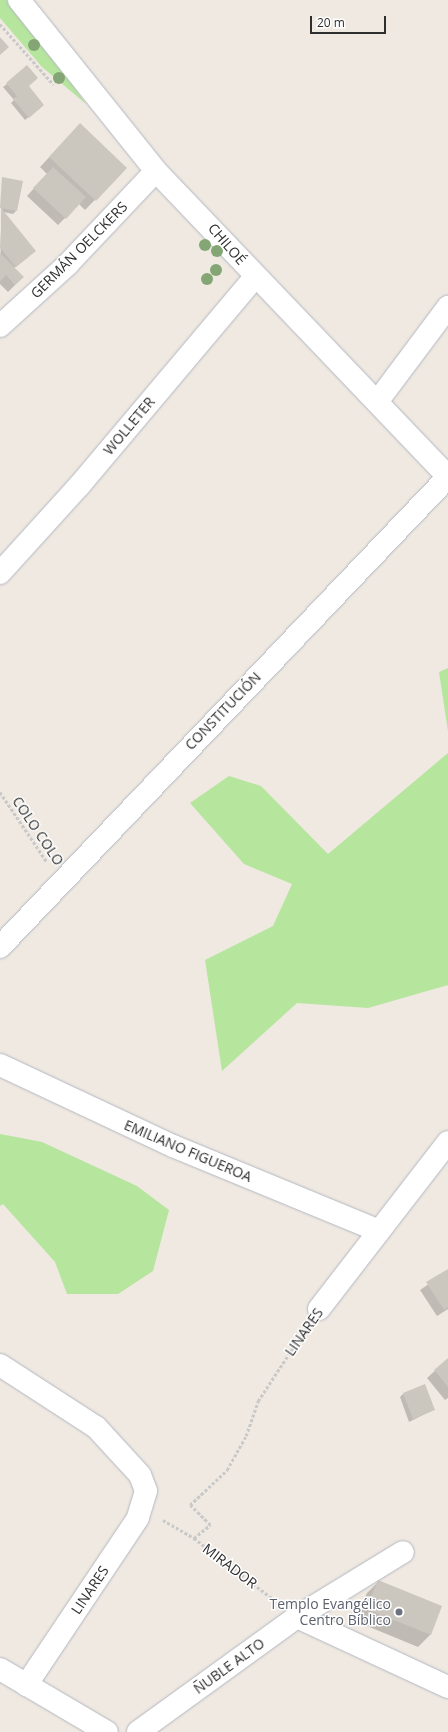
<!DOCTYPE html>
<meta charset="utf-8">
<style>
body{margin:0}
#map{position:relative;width:448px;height:1732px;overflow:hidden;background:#efe9e1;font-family:"Open Sans",sans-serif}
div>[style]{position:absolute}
.green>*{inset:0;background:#b6e59e}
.shadow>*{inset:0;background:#0003}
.building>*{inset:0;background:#cbc7bf}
.path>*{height:2.5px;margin-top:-1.25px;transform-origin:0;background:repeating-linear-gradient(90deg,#c9c9c9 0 3px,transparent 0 5px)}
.roads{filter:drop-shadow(0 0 1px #b4b7c1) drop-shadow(0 0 1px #b4b7c1)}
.street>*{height:22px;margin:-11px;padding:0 11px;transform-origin:11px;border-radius:11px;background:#fff}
.trees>*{width:12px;height:12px;margin:-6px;border-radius:50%;background:#84a574}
.dots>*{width:11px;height:11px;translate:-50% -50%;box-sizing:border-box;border:2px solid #fff;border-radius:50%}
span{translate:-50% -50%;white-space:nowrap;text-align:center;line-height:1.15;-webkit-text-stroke:3px #fff;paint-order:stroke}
.street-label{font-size:14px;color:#2e2e2e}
.worship-label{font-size:14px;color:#5b616d}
.right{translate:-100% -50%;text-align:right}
.scale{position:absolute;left:310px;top:16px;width:76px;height:18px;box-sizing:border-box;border:2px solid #2e2e2e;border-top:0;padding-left:5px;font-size:12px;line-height:14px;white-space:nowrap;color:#2e2e2e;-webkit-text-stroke:3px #fff;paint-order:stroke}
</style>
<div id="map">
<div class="green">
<i style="clip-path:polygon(0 0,7px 0,22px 12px,86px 104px,42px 67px,0 18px)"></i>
<i style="clip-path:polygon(448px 668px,448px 731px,439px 672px)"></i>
<i style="clip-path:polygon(448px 753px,448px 985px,368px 1008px,297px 1003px,222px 1071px,205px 960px,273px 926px,292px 884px,244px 864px,190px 803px,229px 776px,261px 786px,328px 854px)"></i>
<i style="clip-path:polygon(0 1134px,42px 1142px,137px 1186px,169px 1210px,153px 1271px,118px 1294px,67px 1294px,55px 1262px,3px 1204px,0 1206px)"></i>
</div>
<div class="shadow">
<i style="clip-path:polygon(7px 84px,27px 87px,40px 108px,25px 120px,11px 103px,14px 100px,3px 87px)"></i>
<i style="clip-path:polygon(70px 135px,126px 168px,85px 210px,79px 204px,58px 225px,27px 196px,47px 174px,40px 167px)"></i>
<i style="clip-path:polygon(2px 178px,16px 211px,13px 214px,3px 212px,27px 258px,14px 268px,23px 277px,8px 292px,0 284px)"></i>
<i style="clip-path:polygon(448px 1271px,448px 1309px,437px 1316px,420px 1290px)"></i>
<i style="clip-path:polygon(448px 1359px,448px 1398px,445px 1400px,427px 1378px)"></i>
<i style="clip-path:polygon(403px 1394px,433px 1410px,409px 1422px,400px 1397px)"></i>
<i style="clip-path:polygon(379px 1581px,441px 1607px,430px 1635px,418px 1647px,355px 1621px,367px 1593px)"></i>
</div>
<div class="building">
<i style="clip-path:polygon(0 37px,9px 47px,0 55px)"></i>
<i style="clip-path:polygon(27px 65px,38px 78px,29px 86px,44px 105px,29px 118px,13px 99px,17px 96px,6px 83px)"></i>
<i style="clip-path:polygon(80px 123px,127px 168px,96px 201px,49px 157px)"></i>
<i style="clip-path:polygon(53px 167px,86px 197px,66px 219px,33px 188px)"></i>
<i style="clip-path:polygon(2px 177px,23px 181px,17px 211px,0 208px)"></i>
<i style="clip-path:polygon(2px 209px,36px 251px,16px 267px,0 248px)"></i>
<i style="clip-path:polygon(0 253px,24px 277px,15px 285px,6px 275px,0 281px)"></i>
<i style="clip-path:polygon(448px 1269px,448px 1307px,444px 1310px,426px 1282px)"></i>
<i style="clip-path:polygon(448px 1358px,448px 1387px,434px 1370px)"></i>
<i style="clip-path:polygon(425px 1384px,435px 1410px,413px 1419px,403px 1393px)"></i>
<i style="clip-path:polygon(378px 1580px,442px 1606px,431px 1635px,366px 1609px)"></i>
</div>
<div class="path">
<i style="left:0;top:24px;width:81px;rotate:48.5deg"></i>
<i style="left:0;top:792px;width:84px;rotate:56.1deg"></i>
<i style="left:163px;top:1520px;width:36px;rotate:30deg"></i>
<i style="left:194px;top:1538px;width:105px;rotate:37.6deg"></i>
<i style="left:194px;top:1538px;width:21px;rotate:-39deg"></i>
<i style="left:210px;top:1525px;width:28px;rotate:-135deg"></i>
<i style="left:190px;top:1505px;width:51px;rotate:-43.4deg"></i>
<i style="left:227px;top:1470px;width:39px;rotate:-61deg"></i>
<i style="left:246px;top:1436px;width:37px;rotate:-71deg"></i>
<i style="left:258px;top:1401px;width:87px;rotate:-56.7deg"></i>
</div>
<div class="roads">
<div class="street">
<i style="left:19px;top:0;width:219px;rotate:51.3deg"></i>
<i style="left:156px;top:171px;width:423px;rotate:46.3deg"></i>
<i style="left:0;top:326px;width:91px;rotate:-42.3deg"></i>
<i style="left:67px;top:265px;width:129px;rotate:-46.6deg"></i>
<i style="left:377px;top:402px;width:119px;rotate:-53.2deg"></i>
<i style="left:0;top:573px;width:118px;rotate:-47.8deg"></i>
<i style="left:79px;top:486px;width:273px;rotate:-49.9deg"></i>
<i style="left:0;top:947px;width:649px;rotate:-46.37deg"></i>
<i style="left:0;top:1065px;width:191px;rotate:25.1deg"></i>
<i style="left:173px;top:1146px;width:223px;rotate:22.4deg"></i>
<i style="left:319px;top:1309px;width:211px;rotate:-52.3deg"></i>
<i style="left:0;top:1365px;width:114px;rotate:32.9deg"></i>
<i style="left:96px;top:1427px;width:65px;rotate:47.5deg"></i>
<i style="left:140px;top:1475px;width:17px;rotate:69deg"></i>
<i style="left:146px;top:1491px;width:28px;rotate:107deg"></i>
<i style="left:138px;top:1518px;width:201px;rotate:123.8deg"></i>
<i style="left:297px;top:1617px;width:166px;rotate:24.9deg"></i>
<i style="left:0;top:1669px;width:124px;rotate:30.5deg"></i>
<i style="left:138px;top:1732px;width:196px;rotate:-35.9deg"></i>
<i style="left:297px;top:1617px;width:124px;rotate:-31.5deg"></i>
</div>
</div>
<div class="trees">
<i style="left:34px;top:45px"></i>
<i style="left:59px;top:78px"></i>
<i style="left:205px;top:245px"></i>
<i style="left:217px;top:251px"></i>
<i style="left:216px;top:270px"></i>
<i style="left:207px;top:279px"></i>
</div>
<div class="dots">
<i style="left:399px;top:1612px;background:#6b7280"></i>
</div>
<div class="street-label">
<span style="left:227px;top:244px;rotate:49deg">CHILOÉ</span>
<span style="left:79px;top:250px;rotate:-45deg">GERMÁN OELCKERS</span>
<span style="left:129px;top:426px;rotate:-50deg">WOLLETER</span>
<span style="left:223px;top:711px;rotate:-46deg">CONSTITUCIÓN</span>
<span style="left:38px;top:831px;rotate:56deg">COLO COLO</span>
<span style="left:188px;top:1151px;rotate:23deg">EMILIANO FIGUEROA</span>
<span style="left:304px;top:1332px;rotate:-55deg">LINARES</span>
<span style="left:230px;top:1566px;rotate:37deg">MIRADOR</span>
<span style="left:90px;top:1590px;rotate:-56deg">LINARES</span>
<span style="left:229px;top:1666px;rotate:-36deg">ÑUBLE ALTO</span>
</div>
<div class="worship-label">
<span class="right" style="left:391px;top:1612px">Templo Evangélico<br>Centro Bíblico</span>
</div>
<div class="scale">20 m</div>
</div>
